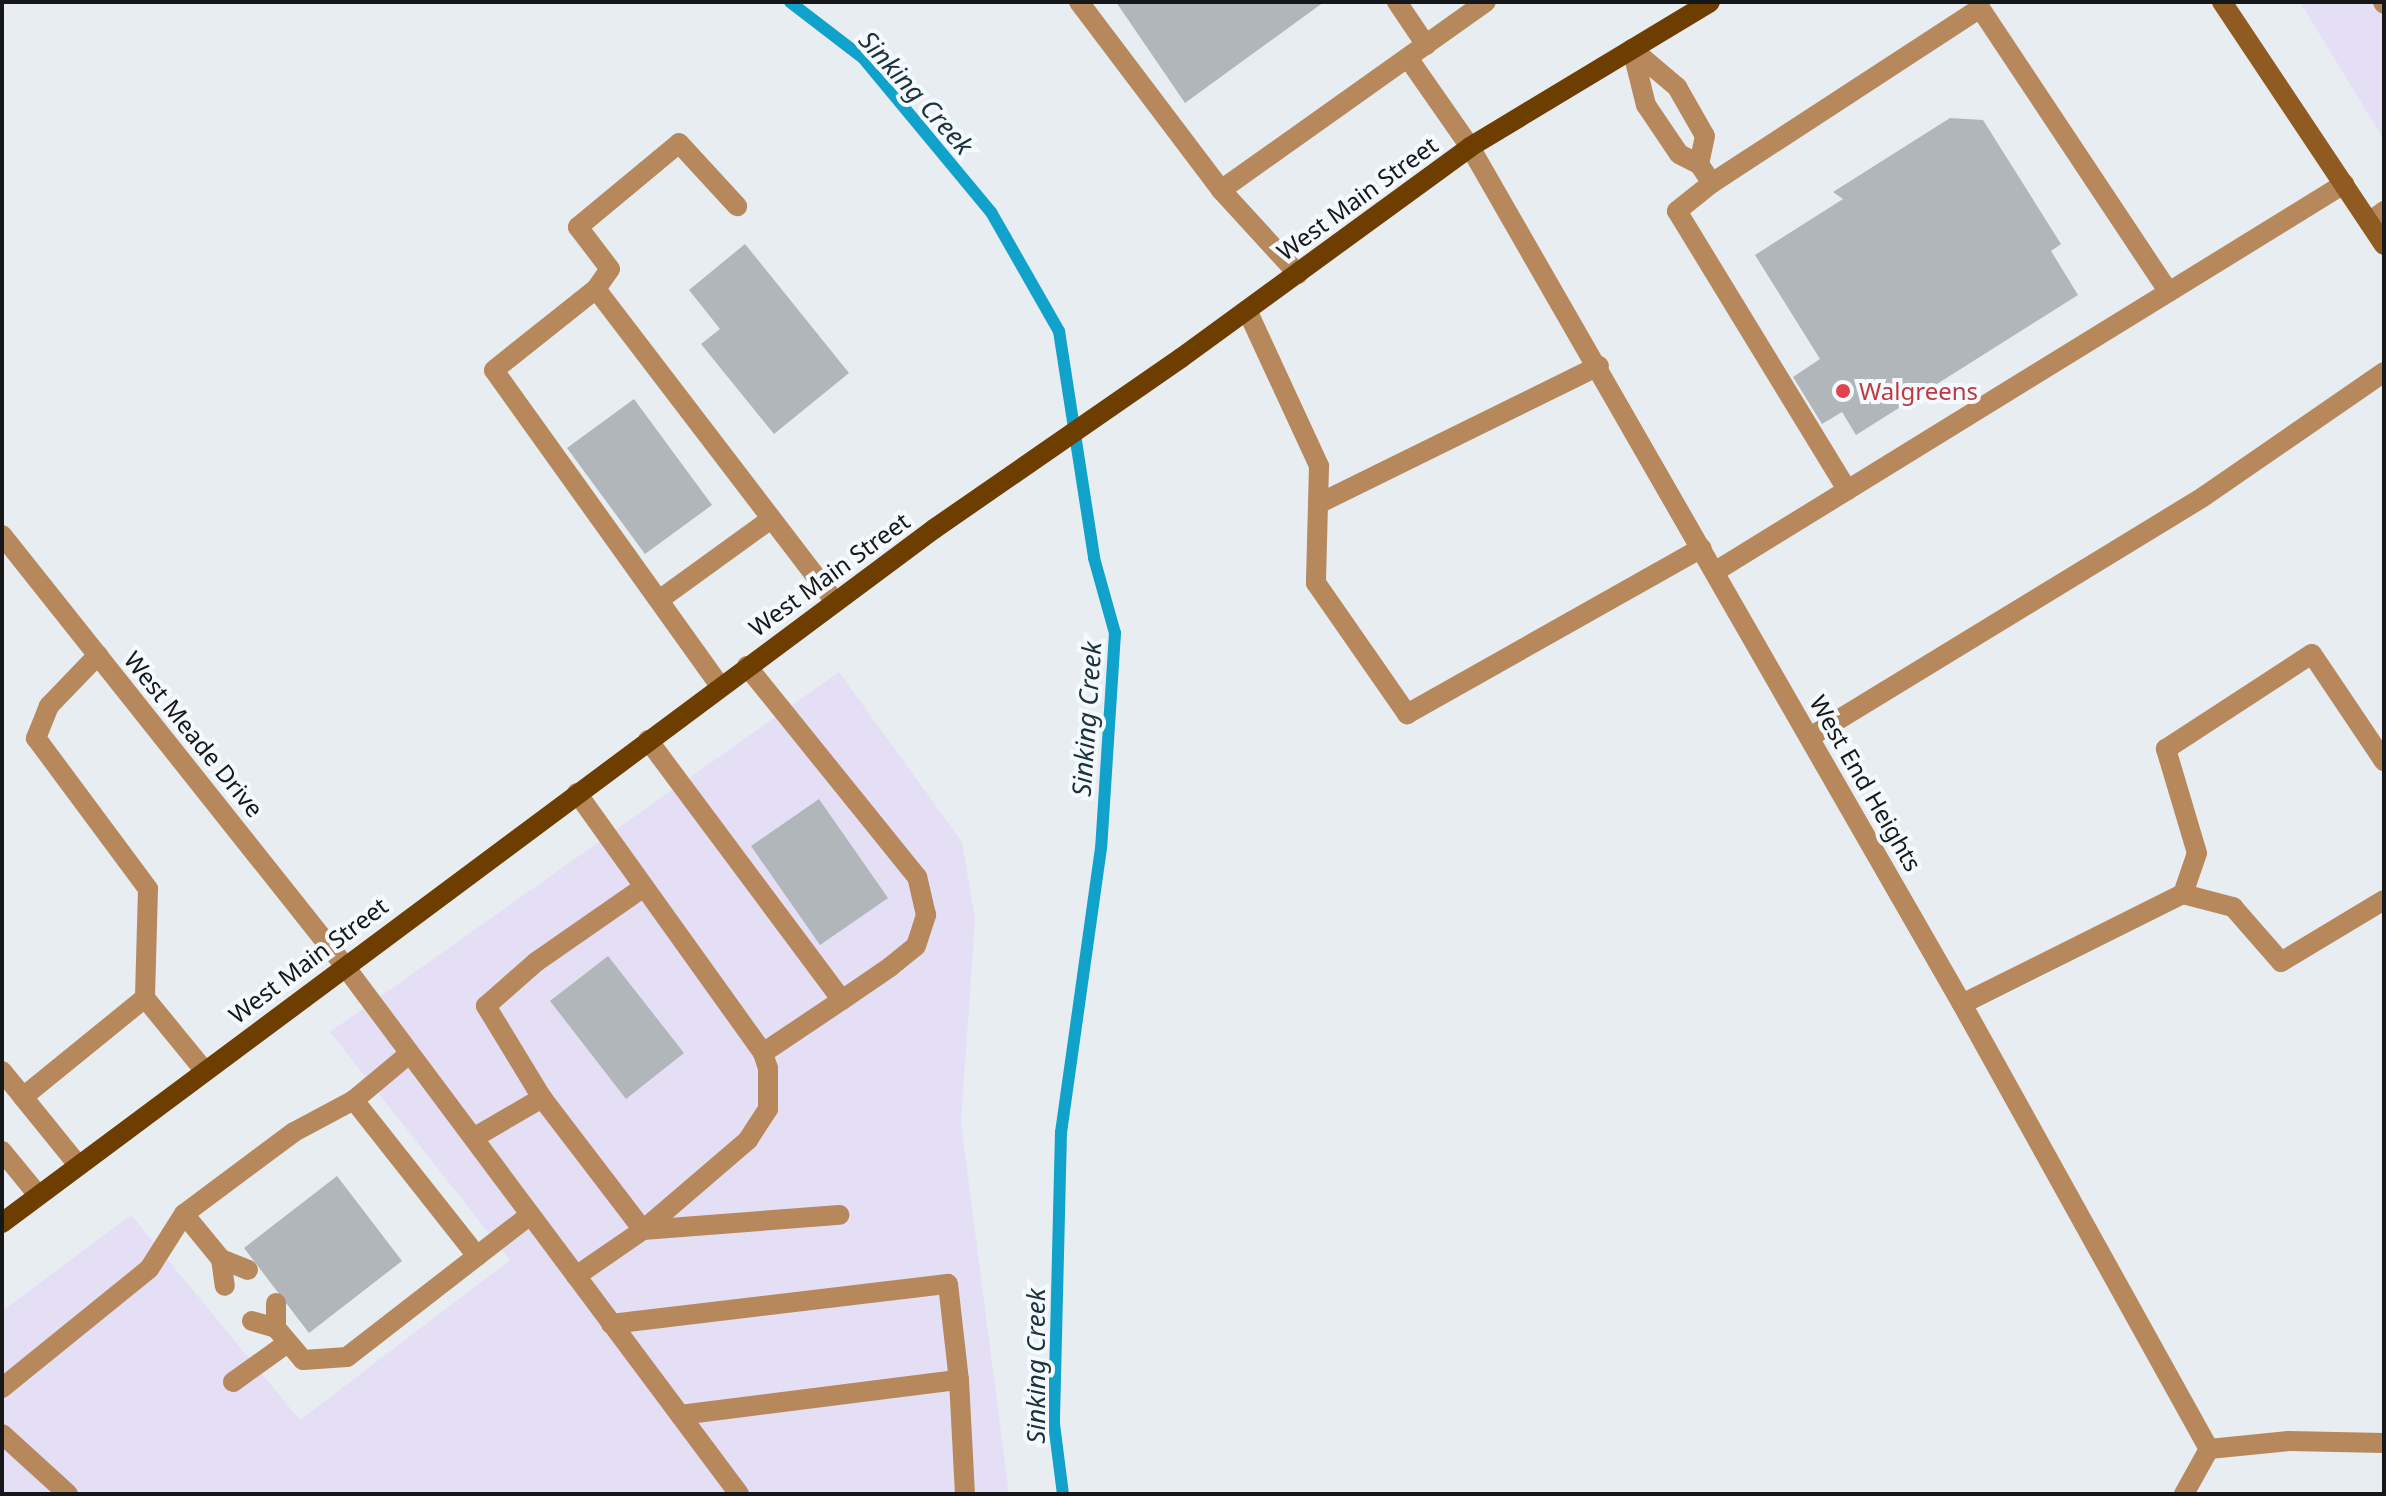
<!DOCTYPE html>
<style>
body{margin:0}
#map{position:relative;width:2386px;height:1496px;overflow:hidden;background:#e8edf2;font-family:"Noto Sans",sans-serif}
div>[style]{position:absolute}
.commercial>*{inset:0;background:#e4dff5}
.stream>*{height:12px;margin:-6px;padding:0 6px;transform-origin:6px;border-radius:6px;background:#11a2cb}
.building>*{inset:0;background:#b1b6ba}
.service>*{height:20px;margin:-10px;padding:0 10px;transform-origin:10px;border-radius:10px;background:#b6885c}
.minor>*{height:20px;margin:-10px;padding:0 10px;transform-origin:10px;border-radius:10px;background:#b6885c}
.secondary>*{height:20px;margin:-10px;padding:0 10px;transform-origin:10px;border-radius:10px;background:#8f5b21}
.primary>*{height:20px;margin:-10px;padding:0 10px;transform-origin:10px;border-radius:10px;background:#6d3e00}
.dots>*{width:22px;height:22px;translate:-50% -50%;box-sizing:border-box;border:4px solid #f5faff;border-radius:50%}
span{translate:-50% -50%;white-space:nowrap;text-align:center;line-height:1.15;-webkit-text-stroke:8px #f5faff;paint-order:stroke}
.street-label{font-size:24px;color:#151718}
.health-label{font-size:24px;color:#be3a42}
.left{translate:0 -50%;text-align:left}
.water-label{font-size:26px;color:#1c3139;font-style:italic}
.frame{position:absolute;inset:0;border:4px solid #151718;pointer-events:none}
</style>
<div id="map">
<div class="commercial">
<i style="clip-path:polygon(2300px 2px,2384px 2px,2384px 140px)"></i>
<i style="clip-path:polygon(839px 672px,962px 842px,975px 920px,961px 1123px,1009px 1494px,2px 1494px,2px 1311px,131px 1215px,300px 1420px,510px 1260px,330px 1032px)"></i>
</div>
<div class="stream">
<i style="left:790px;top:2px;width:92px;rotate:37.5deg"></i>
<i style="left:863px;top:58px;width:200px;rotate:50.3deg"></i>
<i style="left:991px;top:212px;width:137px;rotate:60.3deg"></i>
<i style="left:1059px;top:331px;width:230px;rotate:81.2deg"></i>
<i style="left:1094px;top:558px;width:78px;rotate:74.4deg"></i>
<i style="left:1115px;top:633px;width:215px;rotate:93.7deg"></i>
<i style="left:1101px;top:848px;width:287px;rotate:98deg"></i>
<i style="left:1061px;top:1132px;width:292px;rotate:91.4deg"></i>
<i style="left:1054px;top:1424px;width:71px;rotate:82.7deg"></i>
</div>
<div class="building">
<i style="clip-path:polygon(1116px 2px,1324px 2px,1185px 103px)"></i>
<i style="clip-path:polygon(1950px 118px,1983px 120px,2061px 244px,2051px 251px,2078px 295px,1856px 435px,1842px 412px,1822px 424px,1793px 377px,1820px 359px,1755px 255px,1843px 199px,1833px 192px)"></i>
<i style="clip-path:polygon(745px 244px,849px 373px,774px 434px,701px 344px,720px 329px,689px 290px)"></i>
<i style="clip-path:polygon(634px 399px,712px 505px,645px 554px,567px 448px)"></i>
<i style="clip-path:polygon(819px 799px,888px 898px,820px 945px,751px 846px)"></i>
<i style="clip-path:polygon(608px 956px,684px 1053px,626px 1099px,550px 1001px)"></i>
<i style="clip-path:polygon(337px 1176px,402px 1261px,309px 1333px,244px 1248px)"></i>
</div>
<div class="service">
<i style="left:1079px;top:2px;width:236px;rotate:52.9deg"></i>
<i style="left:1221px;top:190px;width:114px;rotate:47.5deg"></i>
<i style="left:1397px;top:2px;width:52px;rotate:56deg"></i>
<i style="left:2383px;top:2px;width:2px;rotate:63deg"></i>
<i style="left:1632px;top:49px;width:58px;rotate:76deg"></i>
<i style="left:1646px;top:105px;width:59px;rotate:56deg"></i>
<i style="left:1679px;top:154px;width:22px;rotate:27deg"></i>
<i style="left:1699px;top:164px;width:23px;rotate:56deg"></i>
<i style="left:1712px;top:183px;width:45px;rotate:141.3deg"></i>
<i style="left:1677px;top:211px;width:327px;rotate:58.6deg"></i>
<i style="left:1632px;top:49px;width:59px;rotate:40.2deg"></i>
<i style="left:1677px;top:87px;width:56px;rotate:60.3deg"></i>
<i style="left:1705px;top:136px;width:29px;rotate:102deg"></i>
<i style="left:1408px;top:58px;width:108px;rotate:55.1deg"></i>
<i style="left:1712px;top:183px;width:320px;rotate:-33.1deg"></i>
<i style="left:1980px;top:8px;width:341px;rotate:56.4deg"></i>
<i style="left:1221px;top:190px;width:325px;rotate:-35.4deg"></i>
<i style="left:2369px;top:222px;width:19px;rotate:-36deg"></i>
<i style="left:596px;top:289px;width:24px;rotate:-55deg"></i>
<i style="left:610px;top:269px;width:53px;rotate:-127.3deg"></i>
<i style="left:578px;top:227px;width:131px;rotate:-39.7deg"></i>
<i style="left:679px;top:143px;width:86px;rotate:47.4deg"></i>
<i style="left:1247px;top:310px;width:172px;rotate:65.2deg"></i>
<i style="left:1319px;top:466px;width:117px;rotate:91.5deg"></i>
<i style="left:1316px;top:583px;width:160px;rotate:55.2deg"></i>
<i style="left:1407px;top:714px;width:338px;rotate:-29.4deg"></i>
<i style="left:1318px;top:504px;width:313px;rotate:-26.2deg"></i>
<i style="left:1716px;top:571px;width:738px;rotate:-31.64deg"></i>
<i style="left:659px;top:600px;width:138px;rotate:-35.9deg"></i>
<i style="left:98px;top:655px;width:71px;rotate:133.9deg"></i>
<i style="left:49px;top:706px;width:35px;rotate:112deg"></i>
<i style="left:36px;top:738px;width:188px;rotate:53.4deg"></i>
<i style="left:148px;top:889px;width:109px;rotate:91.6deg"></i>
<i style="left:720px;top:686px;width:388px;rotate:-125.6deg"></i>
<i style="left:494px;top:370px;width:130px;rotate:-38.5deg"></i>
<i style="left:596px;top:289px;width:394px;rotate:52.6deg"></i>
<i style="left:1810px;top:737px;width:460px;rotate:-31.4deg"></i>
<i style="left:2203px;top:497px;width:220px;rotate:-34.6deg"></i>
<i style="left:648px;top:740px;width:324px;rotate:53.3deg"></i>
<i style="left:842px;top:1000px;width:58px;rotate:-34.5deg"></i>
<i style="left:890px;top:967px;width:33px;rotate:-39deg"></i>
<i style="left:916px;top:946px;width:33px;rotate:-72deg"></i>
<i style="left:926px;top:915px;width:39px;rotate:-103deg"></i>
<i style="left:917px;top:877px;width:271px;rotate:-128.9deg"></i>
<i style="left:577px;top:793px;width:320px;rotate:54.4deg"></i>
<i style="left:763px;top:1053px;width:16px;rotate:72deg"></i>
<i style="left:768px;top:1068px;width:41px;rotate:90deg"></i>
<i style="left:768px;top:1109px;width:37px;rotate:123deg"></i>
<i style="left:748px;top:1140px;width:138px;rotate:139.4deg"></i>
<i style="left:643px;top:1230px;width:166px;rotate:-127.4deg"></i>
<i style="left:542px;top:1098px;width:108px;rotate:-121.3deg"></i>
<i style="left:486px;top:1006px;width:67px;rotate:-41.3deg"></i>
<i style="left:536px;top:962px;width:131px;rotate:-34.8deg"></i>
<i style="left:2183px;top:894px;width:43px;rotate:-71.1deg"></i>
<i style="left:2197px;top:853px;width:109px;rotate:-106.6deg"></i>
<i style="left:2166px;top:749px;width:174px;rotate:-33.1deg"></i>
<i style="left:2312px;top:654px;width:129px;rotate:56.1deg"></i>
<i style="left:344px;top:965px;width:660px;rotate:53.25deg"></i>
<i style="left:1962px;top:1004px;width:247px;rotate:-26.5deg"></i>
<i style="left:2183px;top:894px;width:52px;rotate:14.6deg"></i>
<i style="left:2233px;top:907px;width:73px;rotate:48.9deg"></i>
<i style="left:2281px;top:962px;width:120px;rotate:-31deg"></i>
<i style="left:763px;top:1053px;width:95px;rotate:-33.9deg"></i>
<i style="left:2px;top:1071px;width:33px;rotate:51deg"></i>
<i style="left:475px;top:1137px;width:78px;rotate:-30.2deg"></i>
<i style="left:2px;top:1151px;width:57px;rotate:50.7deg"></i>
<i style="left:78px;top:1165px;width:87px;rotate:-129deg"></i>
<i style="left:23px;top:1097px;width:157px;rotate:-39.1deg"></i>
<i style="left:145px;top:998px;width:93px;rotate:50.7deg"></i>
<i style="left:184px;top:1214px;width:58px;rotate:50.6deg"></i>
<i style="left:221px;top:1259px;width:29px;rotate:22deg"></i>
<i style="left:477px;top:1256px;width:67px;rotate:-37.7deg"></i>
<i style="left:221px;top:1259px;width:27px;rotate:82deg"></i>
<i style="left:576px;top:1276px;width:81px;rotate:-34.5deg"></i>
<i style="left:643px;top:1230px;width:197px;rotate:-4.4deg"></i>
<i style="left:276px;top:1303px;width:25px;rotate:90deg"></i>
<i style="left:276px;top:1328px;width:42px;rotate:49.8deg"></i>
<i style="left:303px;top:1360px;width:44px;rotate:-3.9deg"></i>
<i style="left:347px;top:1357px;width:165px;rotate:-37.8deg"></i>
<i style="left:477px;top:1256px;width:199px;rotate:-128.3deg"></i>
<i style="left:252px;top:1321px;width:25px;rotate:16deg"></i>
<i style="left:611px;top:1324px;width:339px;rotate:-6.8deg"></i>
<i style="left:948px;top:1284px;width:97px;rotate:83.5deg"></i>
<i style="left:233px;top:1382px;width:65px;rotate:-35.6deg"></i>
<i style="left:2px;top:1388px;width:189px;rotate:-39deg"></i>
<i style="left:149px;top:1269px;width:65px;rotate:-57.5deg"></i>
<i style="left:184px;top:1214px;width:137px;rotate:-36.7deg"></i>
<i style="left:294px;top:1132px;width:68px;rotate:-28.1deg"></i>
<i style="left:354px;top:1100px;width:72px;rotate:-39.9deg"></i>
<i style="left:680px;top:1415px;width:281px;rotate:-7.2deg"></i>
<i style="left:959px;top:1380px;width:114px;rotate:87deg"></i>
<i style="left:2px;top:1434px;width:89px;rotate:42.3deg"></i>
</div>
<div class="minor">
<i style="left:1470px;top:147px;width:988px;rotate:60.14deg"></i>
<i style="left:1962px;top:1004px;width:509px;rotate:60.97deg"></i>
<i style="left:2px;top:535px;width:549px;rotate:51.5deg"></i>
<i style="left:2184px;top:1494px;width:51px;rotate:-60.9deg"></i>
<i style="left:2209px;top:1449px;width:80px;rotate:-5.7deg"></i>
<i style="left:2289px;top:1441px;width:95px;rotate:1.2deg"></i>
</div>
<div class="secondary">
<i style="left:2222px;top:2px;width:292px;rotate:56.3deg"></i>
</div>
<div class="primary">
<i style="left:2px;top:1223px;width:1162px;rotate:-36.67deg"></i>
<i style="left:934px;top:529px;width:300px;rotate:-34.7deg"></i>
<i style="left:1181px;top:358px;width:358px;rotate:-36.1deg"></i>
<i style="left:1470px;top:147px;width:280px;rotate:-31.1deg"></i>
</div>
<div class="dots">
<i style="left:1843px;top:391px;background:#e0444e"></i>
</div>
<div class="street-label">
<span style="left:1357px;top:198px;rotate:-36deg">West Main Street</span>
<span style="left:829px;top:574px;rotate:-36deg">West Main Street</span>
<span style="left:194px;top:734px;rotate:51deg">West Meade Drive</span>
<span style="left:1866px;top:783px;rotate:60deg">West End Heights</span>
<span style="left:308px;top:960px;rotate:-37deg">West Main Street</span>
</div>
<div class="health-label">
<span class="left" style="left:1859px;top:391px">Walgreens</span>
</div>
<div class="water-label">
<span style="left:916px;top:93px;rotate:48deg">Sinking Creek</span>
<span style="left:1087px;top:719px;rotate:-86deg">Sinking Creek</span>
<span style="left:1036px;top:1366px;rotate:-90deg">Sinking Creek</span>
</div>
<div class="frame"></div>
</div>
